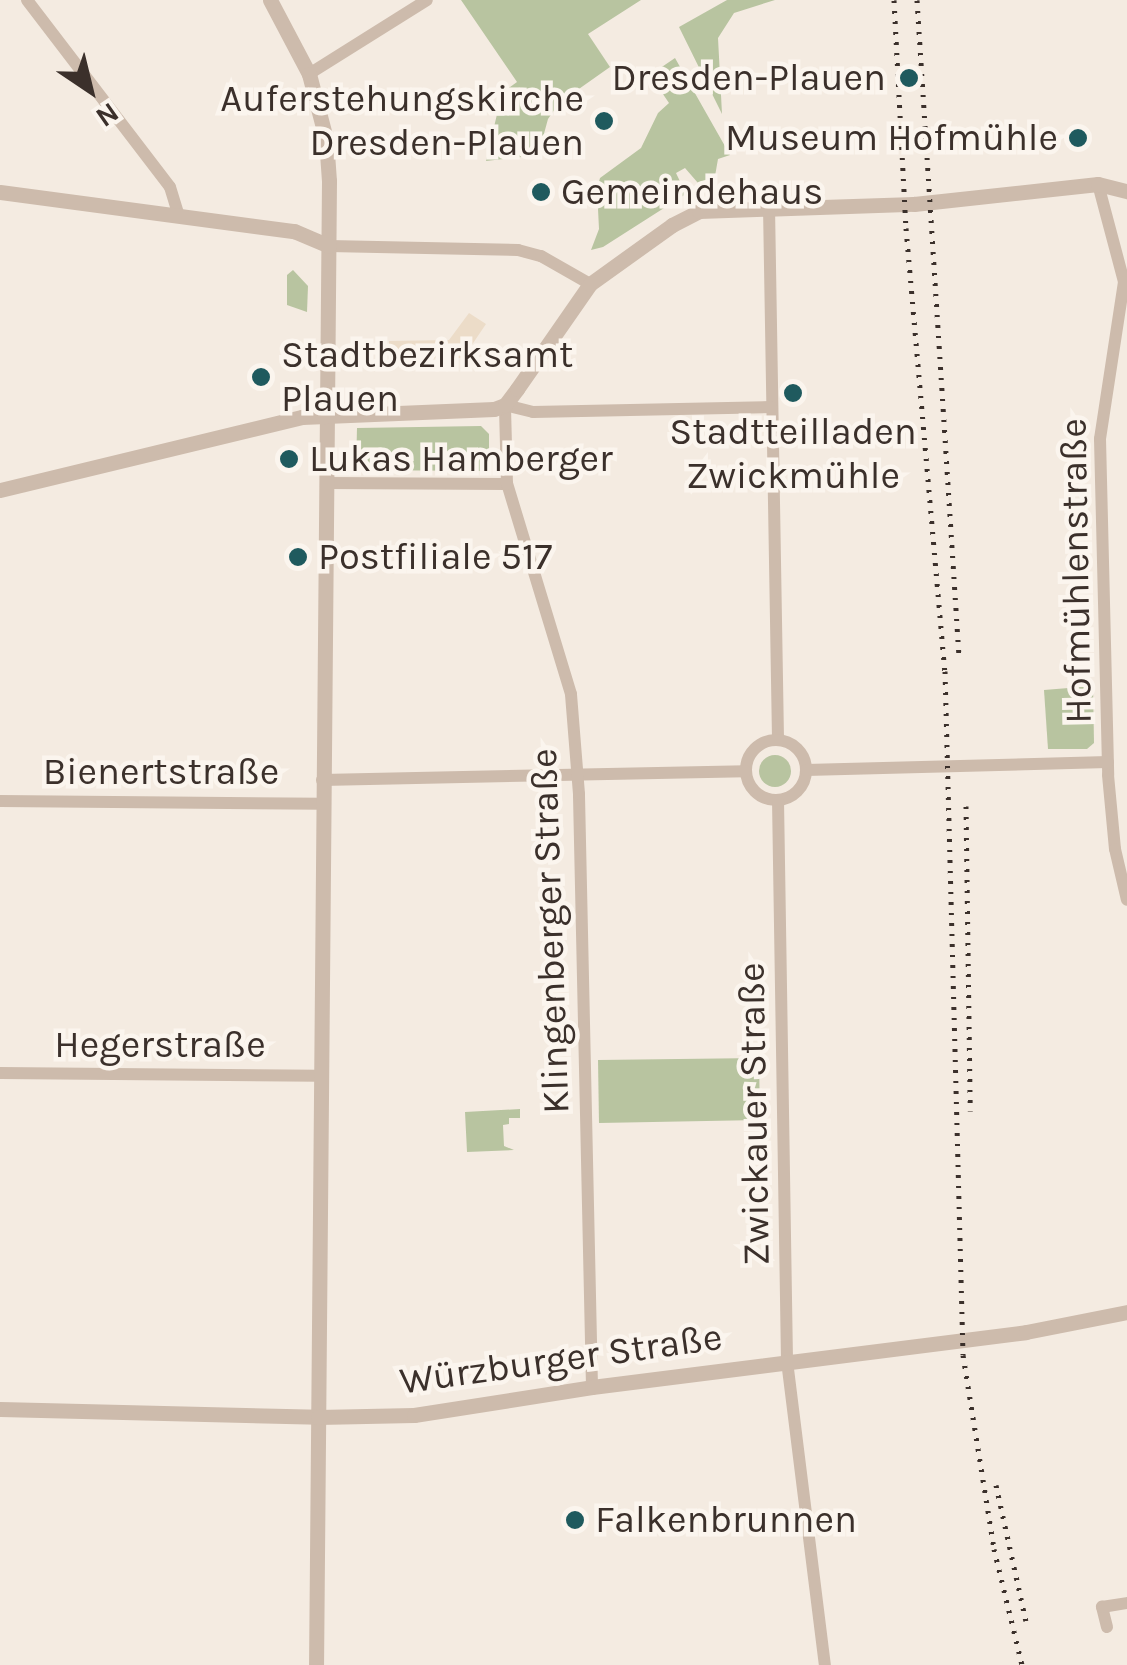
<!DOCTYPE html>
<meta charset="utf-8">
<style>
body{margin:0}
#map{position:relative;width:1127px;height:1665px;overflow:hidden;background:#f4ebe1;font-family:Karla,sans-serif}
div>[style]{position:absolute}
.green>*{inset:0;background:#b8c4a0}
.round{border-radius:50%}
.plaza>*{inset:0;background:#ecdcc8}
.minor>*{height:12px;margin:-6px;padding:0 6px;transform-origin:6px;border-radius:6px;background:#cdbbac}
.minor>.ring{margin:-6px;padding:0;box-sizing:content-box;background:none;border:12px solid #cdbbac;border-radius:50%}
.tertiary>*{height:15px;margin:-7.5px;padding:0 7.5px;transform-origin:7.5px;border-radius:7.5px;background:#cdbbac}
.rail>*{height:5px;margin-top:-2.5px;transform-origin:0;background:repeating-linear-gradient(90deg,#3b302b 0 2.5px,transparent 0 10.5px)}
.dots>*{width:28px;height:28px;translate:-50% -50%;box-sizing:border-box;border:5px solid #fbf5ee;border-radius:50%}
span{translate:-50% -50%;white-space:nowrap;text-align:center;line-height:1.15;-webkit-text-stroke:9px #fbf5ee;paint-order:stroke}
.poi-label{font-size:38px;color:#3b302b}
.right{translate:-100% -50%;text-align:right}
.left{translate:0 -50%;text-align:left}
.street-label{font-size:38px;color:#3b302b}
.north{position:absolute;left:40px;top:40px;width:100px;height:100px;-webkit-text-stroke:8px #fbf5ee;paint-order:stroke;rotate:145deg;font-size:28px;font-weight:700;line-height:40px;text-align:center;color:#3b302b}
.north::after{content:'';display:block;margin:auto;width:35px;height:45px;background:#3b302b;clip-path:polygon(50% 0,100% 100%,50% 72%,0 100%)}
</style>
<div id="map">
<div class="green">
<i style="clip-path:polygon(461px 0,641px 0,588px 34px,610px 67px,559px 103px,548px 119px,542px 141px,549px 154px,486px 161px,502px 93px,517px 82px)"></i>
<i style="clip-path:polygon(727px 0,775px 0,734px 13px,718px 38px,722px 114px,679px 27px)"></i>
<i style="clip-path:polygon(675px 58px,730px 155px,718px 159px,715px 176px,698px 183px,685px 168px,676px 173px,686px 194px,603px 247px,591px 250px,599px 229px,597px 189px,600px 178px,641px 148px,658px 113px,669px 103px,650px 75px)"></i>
<i style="clip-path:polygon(293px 270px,308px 286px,307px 312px,287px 305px,287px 275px)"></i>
<i style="clip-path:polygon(481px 426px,489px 434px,489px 463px,482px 471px,356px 470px,357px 428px)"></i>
<i style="clip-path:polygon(1093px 686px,1094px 743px,1087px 749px,1048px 749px,1044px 690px)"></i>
<i class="round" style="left:759px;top:755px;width:32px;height:32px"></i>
<i style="clip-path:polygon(759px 1058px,760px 1120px,599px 1123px,598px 1060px)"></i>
<i style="clip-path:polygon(520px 1109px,520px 1118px,509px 1118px,509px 1124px,503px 1125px,504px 1146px,514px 1150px,467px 1152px,465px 1112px)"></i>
</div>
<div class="plaza">
<i style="clip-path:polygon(469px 313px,486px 324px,463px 358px,389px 359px,389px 341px,449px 340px)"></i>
</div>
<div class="minor">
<i style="left:27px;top:0;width:235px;rotate:52.6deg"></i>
<i style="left:170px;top:187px;width:28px;rotate:73deg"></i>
<i style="left:309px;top:74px;width:139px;rotate:-32.1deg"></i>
<i style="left:1098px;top:184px;width:101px;rotate:75.1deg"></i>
<i style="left:1124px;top:282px;width:159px;rotate:98.7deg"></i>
<i style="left:1100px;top:439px;width:336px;rotate:88.6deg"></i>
<i style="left:1108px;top:775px;width:74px;rotate:84.6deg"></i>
<i style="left:1115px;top:849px;width:52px;rotate:76.8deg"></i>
<i style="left:769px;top:207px;width:533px;rotate:89.03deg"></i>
<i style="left:329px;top:246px;width:189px;rotate:1.2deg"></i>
<i style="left:518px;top:250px;width:24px;rotate:15deg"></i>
<i style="left:541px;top:256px;width:56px;rotate:29.7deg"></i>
<i style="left:326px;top:483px;width:181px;rotate:0.3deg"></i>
<i class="ring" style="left:746px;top:740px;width:48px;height:48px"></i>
<i style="left:806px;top:770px;width:302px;rotate:-1.5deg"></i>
<i style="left:322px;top:780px;width:423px;rotate:-1.2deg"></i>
<i style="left:778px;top:800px;width:561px;rotate:89.08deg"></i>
<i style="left:787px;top:1361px;width:306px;rotate:82.9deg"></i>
<i style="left:0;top:801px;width:322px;rotate:0.5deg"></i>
<i style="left:0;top:1073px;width:319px;rotate:0.5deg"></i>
<i style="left:592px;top:1387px;width:593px;rotate:-91.26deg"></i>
<i style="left:579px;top:794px;width:100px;rotate:-94.6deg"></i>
<i style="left:571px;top:694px;width:220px;rotate:-106.9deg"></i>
<i style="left:507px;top:484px;width:79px;rotate:-91.5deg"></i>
<i style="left:505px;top:405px;width:29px;rotate:14deg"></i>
<i style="left:533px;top:412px;width:238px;rotate:-1.2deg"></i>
<i style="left:1107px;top:1627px;width:21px;rotate:-104deg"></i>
<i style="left:1102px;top:1607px;width:25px;rotate:-9deg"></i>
</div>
<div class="tertiary">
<i style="left:270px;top:0;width:84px;rotate:62.2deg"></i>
<i style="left:309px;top:74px;width:67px;rotate:75.3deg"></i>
<i style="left:326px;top:139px;width:42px;rotate:85.9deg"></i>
<i style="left:329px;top:181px;width:1484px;rotate:90.5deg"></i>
<i style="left:0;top:192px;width:297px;rotate:7.6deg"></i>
<i style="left:294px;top:231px;width:38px;rotate:23deg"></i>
<i style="left:0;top:490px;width:311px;rotate:-13.6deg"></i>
<i style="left:302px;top:417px;width:192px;rotate:-2.4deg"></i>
<i style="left:494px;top:409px;width:12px;rotate:-20deg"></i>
<i style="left:505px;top:405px;width:20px;rotate:-53deg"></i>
<i style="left:517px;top:389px;width:128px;rotate:-55.2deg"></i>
<i style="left:590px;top:284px;width:101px;rotate:-35.7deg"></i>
<i style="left:672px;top:225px;width:30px;rotate:-27deg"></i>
<i style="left:699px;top:211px;width:215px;rotate:-1.9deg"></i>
<i style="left:914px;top:204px;width:185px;rotate:-6.2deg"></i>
<i style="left:1098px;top:184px;width:30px;rotate:14deg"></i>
<i style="left:0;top:1409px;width:318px;rotate:1.4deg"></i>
<i style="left:318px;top:1417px;width:96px;rotate:-1.2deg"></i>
<i style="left:414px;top:1415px;width:180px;rotate:-8.9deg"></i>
<i style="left:592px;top:1387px;width:437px;rotate:-7.2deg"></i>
<i style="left:1026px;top:1332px;width:103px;rotate:-11.2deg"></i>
</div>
<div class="rail">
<i style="left:894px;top:0;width:228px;rotate:87deg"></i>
<i style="left:906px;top:228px;width:445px;rotate:85deg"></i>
<i style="left:945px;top:671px;width:684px;rotate:88.49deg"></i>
<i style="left:963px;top:1355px;width:196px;rotate:80.9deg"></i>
<i style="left:994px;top:1549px;width:119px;rotate:76.4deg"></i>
<i style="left:917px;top:0;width:657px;rotate:86.34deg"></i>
<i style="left:966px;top:806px;width:305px;rotate:89.2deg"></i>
<i style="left:996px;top:1485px;width:139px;rotate:77.6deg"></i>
</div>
<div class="dots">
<i style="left:909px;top:78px;background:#1f5a5e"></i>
<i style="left:604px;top:121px;background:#1f5a5e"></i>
<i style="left:1078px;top:138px;background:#1f5a5e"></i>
<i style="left:541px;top:192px;background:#1f5a5e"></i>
<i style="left:261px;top:377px;background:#1f5a5e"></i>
<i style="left:793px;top:393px;background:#1f5a5e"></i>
<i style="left:289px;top:459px;background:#1f5a5e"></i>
<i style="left:298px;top:557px;background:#1f5a5e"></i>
<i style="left:575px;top:1520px;background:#1f5a5e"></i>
</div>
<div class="poi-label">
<span class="right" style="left:886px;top:78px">Dresden-Plauen</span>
<span class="right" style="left:584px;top:121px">Auferstehungskirche<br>Dresden-Plauen</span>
<span class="right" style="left:1058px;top:138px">Museum Hofmühle</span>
<span class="left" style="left:561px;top:192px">Gemeindehaus</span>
<span class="left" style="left:281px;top:377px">Stadtbezirksamt<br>Plauen</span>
<span style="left:793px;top:454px">Stadtteilladen<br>Zwickmühle</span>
<span class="left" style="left:309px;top:459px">Lukas Hamberger</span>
<span class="left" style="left:318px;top:557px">Postfiliale 517</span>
<span class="left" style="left:595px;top:1520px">Falkenbrunnen</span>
</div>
<div class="street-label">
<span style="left:1076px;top:571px;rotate:-91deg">Hofmühlenstraße</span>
<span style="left:161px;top:772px">Bienertstraße</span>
<span style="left:550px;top:931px;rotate:-92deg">Klingenberger Straße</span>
<span style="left:160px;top:1045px">Hegerstraße</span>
<span style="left:754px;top:1114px;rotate:-91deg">Zwickauer Straße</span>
<span style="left:561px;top:1359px;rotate:-8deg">Würzburger Straße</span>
</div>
<div class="north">N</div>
</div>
